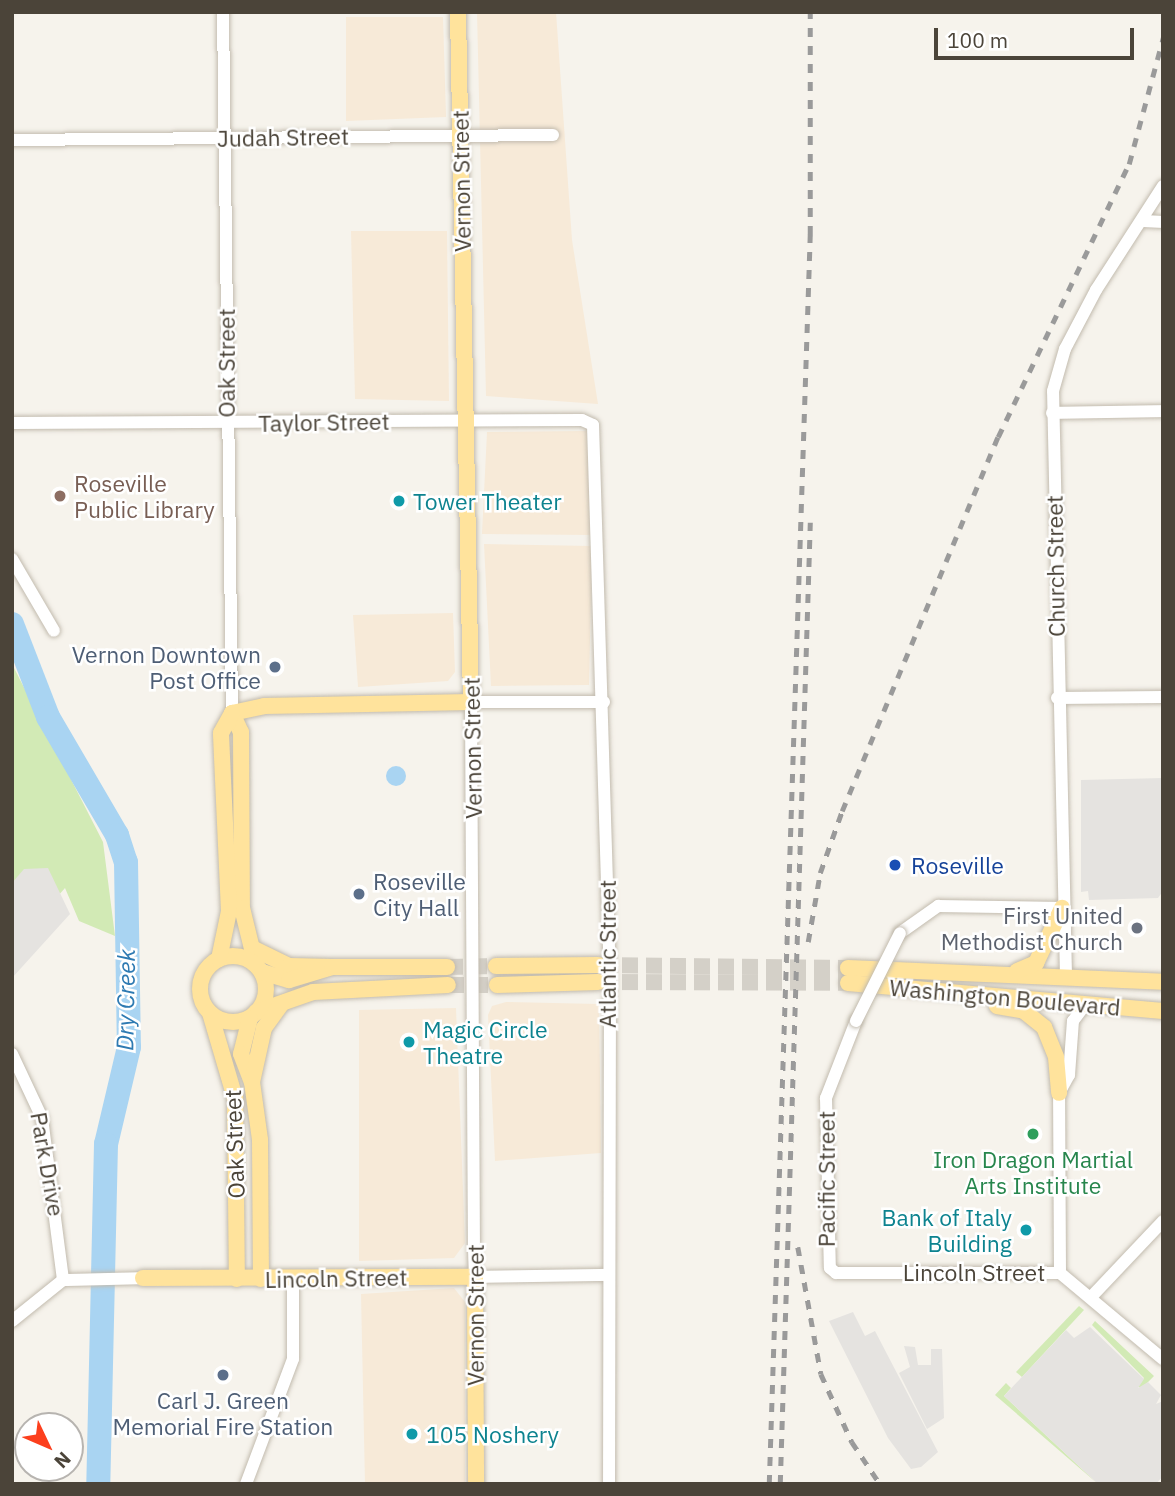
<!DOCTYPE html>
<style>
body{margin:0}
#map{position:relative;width:1175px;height:1496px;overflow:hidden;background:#f6f3ec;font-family:"IBM Plex Sans",sans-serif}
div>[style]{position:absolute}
.commercial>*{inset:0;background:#f7ead8}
.green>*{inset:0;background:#d2eab5}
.parking>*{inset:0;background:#e5e3e0}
.water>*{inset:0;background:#a9d4f2}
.round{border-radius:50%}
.river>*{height:24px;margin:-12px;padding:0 12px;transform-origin:12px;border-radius:12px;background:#a9d4f2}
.major-tunnel>*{height:16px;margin-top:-8px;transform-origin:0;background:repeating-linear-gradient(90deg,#d4d0c8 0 16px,transparent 0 24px)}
.roads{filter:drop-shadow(0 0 2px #c2bbae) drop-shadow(0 0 2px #c2bbae)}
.minor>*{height:12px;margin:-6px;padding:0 6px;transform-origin:6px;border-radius:6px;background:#fff}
.major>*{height:16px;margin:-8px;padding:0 8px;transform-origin:8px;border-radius:8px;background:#ffe39c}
.major>.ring{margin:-8px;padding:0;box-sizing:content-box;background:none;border:16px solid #ffe39c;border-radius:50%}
.rail>*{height:4.5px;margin-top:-2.25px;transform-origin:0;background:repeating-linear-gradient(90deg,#9a9a9a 0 9px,transparent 0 18px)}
.bridges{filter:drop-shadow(0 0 2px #c2bbae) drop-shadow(0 0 2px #c2bbae)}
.minor-bridge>*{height:12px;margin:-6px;padding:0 6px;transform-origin:6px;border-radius:6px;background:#fff}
.dots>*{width:19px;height:19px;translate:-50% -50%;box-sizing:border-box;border:4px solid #fff;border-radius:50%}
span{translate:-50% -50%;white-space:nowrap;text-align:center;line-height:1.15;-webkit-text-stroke:5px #fff;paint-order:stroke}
.street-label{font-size:23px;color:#4b4439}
.education-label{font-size:23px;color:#785e54}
.left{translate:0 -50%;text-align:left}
.culture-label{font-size:23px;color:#0d838f}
.right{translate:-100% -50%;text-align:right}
.service-label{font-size:23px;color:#4e5e75}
.transit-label{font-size:23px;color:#164399}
.worship-label{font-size:23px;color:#5b616d}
.leisure-label{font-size:23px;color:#27864d}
.water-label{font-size:24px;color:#2e7ab2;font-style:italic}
.frame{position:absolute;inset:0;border:14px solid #4b4439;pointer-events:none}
.north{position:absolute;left:14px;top:1412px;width:70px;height:70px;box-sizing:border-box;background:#fff;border:2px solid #b7b4b0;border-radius:50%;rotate:134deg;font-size:19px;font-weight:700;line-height:28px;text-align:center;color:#4b4439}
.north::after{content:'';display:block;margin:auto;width:24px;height:32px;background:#fc3f1d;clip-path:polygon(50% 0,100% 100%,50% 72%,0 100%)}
.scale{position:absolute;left:934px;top:28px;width:200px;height:32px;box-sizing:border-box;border:4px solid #4b4439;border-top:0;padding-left:9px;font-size:21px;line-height:24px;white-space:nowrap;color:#4b4439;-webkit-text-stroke:5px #fff;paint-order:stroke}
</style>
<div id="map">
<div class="commercial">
<i style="clip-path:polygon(477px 12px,556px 12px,572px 240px,598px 404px,486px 396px)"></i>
<i style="clip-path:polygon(346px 17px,443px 17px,446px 117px,346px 121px)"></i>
<i style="clip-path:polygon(351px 231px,447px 231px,449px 401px,355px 399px)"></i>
<i style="clip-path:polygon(587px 431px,592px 535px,482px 534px,487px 432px)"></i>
<i style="clip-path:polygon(484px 544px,592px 546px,589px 685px,491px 686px)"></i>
<i style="clip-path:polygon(453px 613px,455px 672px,448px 681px,358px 687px,353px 615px)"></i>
<i style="clip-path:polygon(506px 1002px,599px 1004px,601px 1153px,495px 1161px,488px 1015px,492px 1006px)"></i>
<i style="clip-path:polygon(456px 1008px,465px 1243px,454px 1258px,359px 1261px,359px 1010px)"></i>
<i style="clip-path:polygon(454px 1288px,465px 1302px,465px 1484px,365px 1484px,361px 1294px)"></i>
</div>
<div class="green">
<i style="clip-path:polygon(12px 664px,103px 842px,115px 936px,79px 921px,65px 888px,12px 948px)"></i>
<i style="clip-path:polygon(1079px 1306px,1084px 1310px,1022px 1377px,1016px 1372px)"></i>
<i style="clip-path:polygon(1095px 1321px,1154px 1376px,1143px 1387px,1137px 1387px,1144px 1378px,1092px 1325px)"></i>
<i style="clip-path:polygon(1006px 1383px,1011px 1388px,1004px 1396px,1098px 1484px,995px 1395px)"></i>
</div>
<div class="parking">
<i style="clip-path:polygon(1163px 778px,1163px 891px,1158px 898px,1089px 900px,1088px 891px,1081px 892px,1081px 780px)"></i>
<i style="clip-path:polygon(48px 868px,70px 914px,12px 978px,12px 883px,24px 869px)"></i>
<i style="clip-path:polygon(853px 1312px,865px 1336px,875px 1331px,938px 1452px,921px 1467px,911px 1469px,888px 1438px,829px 1321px)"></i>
<i style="clip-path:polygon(1090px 1327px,1144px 1379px,1138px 1388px,1148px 1382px,1161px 1395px,1156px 1404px,1163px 1401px,1163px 1476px,1156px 1484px,1098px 1484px,1004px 1396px,1066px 1330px,1074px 1338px)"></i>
<i style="clip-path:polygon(904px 1346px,915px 1347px,918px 1365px,931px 1365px,931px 1349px,942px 1349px,944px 1418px,927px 1429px,899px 1373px,910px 1367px)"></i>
</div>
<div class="water">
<i class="round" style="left:386px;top:766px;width:20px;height:20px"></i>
</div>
<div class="river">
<i style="left:12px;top:624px;width:100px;rotate:68.8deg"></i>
<i style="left:48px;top:717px;width:137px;rotate:59.7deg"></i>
<i style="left:117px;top:835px;width:28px;rotate:72deg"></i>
<i style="left:126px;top:862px;width:185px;rotate:89.1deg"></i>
<i style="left:129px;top:1047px;width:100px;rotate:103.3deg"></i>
<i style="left:106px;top:1144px;width:340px;rotate:91.3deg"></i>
</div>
<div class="major-tunnel">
<i style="left:598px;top:965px;width:250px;rotate:0.7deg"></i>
<i style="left:447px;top:967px;width:49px;rotate:-1.2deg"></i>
<i style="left:598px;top:982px;width:250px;rotate:0.2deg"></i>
<i style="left:448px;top:985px;width:49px"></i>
</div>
<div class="roads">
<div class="minor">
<i style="left:223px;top:12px;width:701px;rotate:89.26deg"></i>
<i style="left:12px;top:140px;width:541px;rotate:-0.53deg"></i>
<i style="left:1144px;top:221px;width:19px;rotate:3deg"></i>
<i style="left:1052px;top:413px;width:111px;rotate:-1deg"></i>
<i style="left:12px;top:423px;width:570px;rotate:-0.3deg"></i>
<i style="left:582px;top:420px;width:12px;rotate:24deg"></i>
<i style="left:593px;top:425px;width:556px;rotate:88.25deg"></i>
<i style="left:610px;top:981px;width:503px;rotate:90.11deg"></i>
<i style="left:12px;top:559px;width:83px;rotate:59.7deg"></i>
<i style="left:1057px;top:698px;width:106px;rotate:-0.5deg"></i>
<i style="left:604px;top:702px;width:133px;rotate:180deg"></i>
<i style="left:471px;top:702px;width:547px;rotate:89.69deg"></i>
<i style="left:474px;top:1249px;width:28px;rotate:88deg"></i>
<i style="left:475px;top:1277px;width:134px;rotate:-0.9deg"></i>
<i style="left:900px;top:933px;width:47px;rotate:-35.4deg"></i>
<i style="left:938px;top:906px;width:124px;rotate:0.9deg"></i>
<i style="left:1066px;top:976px;width:585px;rotate:-91.27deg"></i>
<i style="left:1053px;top:391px;width:44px;rotate:-74.1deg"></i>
<i style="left:1065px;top:349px;width:67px;rotate:-62.3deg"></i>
<i style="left:1096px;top:290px;width:124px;rotate:-57.2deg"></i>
<i style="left:856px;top:1021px;width:83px;rotate:111.3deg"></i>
<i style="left:826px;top:1098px;width:170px;rotate:88.7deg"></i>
<i style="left:830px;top:1268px;width:8px;rotate:40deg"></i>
<i style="left:836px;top:1273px;width:224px"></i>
<i style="left:1060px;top:1273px;width:134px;rotate:39.9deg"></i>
<i style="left:12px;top:1054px;width:71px;rotate:64.9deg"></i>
<i style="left:42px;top:1118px;width:163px;rotate:82.6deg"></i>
<i style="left:1060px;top:1273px;width:180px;rotate:-90.3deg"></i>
<i style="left:1059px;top:1093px;width:21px;rotate:-61deg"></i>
<i style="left:1069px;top:1075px;width:54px;rotate:-85.8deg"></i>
<i style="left:1073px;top:1021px;width:21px;rotate:-53deg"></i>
<i style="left:1093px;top:1295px;width:102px;rotate:-46.6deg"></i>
<i style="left:12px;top:1321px;width:65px;rotate:-38.8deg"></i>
<i style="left:63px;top:1280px;width:80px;rotate:-1.4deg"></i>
<i style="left:246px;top:1484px;width:134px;rotate:-69.4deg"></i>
<i style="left:293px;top:1359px;width:80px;rotate:-90deg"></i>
</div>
<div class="major">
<i style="left:232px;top:713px;width:33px;rotate:-12deg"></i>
<i style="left:264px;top:706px;width:207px;rotate:-1.1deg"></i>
<i style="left:471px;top:702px;width:690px;rotate:-91.08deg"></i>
<i style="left:232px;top:713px;width:21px;rotate:65deg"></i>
<i style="left:241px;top:732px;width:176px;rotate:89.7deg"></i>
<i style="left:242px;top:908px;width:59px;rotate:76.2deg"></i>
<i style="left:252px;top:948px;width:41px;rotate:25.9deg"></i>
<i style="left:289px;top:966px;width:43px;rotate:1.3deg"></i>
<i class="ring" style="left:200px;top:956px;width:50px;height:50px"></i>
<i style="left:219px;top:959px;width:49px;rotate:-78.2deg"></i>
<i style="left:229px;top:911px;width:178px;rotate:-92.6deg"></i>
<i style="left:221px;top:733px;width:23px;rotate:-61deg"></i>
<i style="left:496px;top:966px;width:102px;rotate:-0.6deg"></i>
<i style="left:848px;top:968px;width:315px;rotate:2.5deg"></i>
<i style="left:1017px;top:971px;width:21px;rotate:-23deg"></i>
<i style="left:1036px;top:963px;width:61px;rotate:-64.7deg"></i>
<i style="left:262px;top:972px;width:28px;rotate:17deg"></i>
<i style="left:289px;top:980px;width:45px;rotate:-16.8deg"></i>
<i style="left:332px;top:967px;width:115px"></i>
<i style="left:848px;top:983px;width:316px;rotate:5.1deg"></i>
<i style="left:497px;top:985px;width:101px;rotate:-1.7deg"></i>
<i style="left:997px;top:1006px;width:27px;rotate:10deg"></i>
<i style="left:1024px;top:1011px;width:26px;rotate:39deg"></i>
<i style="left:1044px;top:1027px;width:32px;rotate:68deg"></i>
<i style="left:1056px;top:1057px;width:36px;rotate:85deg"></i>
<i style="left:256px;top:1012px;width:60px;rotate:-19.3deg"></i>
<i style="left:313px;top:992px;width:135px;rotate:-3deg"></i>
<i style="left:210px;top:1013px;width:89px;rotate:73.6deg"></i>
<i style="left:235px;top:1098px;width:181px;rotate:89.4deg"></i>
<i style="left:250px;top:1018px;width:37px;rotate:104deg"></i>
<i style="left:241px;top:1054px;width:30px;rotate:69deg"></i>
<i style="left:252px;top:1082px;width:59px;rotate:82.1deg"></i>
<i style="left:260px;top:1140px;width:139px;rotate:89.6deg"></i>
<i style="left:252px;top:1082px;width:55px;rotate:-77.5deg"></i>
<i style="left:264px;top:1028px;width:29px;rotate:-54deg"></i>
<i style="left:143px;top:1278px;width:332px;rotate:-0.2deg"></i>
<i style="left:475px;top:1277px;width:207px;rotate:89.7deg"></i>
</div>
</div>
<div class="rail">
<i style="left:808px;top:942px;width:70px;rotate:-80.1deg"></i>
<i style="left:820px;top:873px;width:66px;rotate:-70.5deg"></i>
<i style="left:842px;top:811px;width:405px;rotate:-67.4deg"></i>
<i style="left:998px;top:437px;width:303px;rotate:-64.4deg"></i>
<i style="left:1129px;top:164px;width:131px;rotate:-74.9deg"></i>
<i style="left:798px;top:1247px;width:129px;rotate:79.7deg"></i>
<i style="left:821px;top:1374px;width:75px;rotate:65.5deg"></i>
<i style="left:852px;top:1442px;width:50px;rotate:56.3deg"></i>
<i style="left:769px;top:1484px;width:1250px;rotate:-88.12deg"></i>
<i style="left:810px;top:235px;width:223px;rotate:-90deg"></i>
<i style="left:780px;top:1484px;width:962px;rotate:-88.21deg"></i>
</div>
<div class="bridges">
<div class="minor-bridge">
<i style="left:856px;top:1021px;width:98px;rotate:-63.4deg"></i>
</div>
</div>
<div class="dots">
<i style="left:60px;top:496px;background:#8d6e63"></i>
<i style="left:399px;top:501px;background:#0f9aa8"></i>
<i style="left:275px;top:667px;background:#5c6f8a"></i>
<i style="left:895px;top:865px;background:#1a4fb4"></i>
<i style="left:359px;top:894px;background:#5c6f8a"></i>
<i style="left:1137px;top:928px;background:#6b7280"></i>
<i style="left:409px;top:1042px;background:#0f9aa8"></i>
<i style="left:1033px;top:1134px;background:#2e9e5b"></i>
<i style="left:1026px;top:1230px;background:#0f9aa8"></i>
<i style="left:223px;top:1375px;background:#5c6f8a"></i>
<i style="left:412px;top:1434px;background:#0f9aa8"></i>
</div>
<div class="street-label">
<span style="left:283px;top:137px;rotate:-1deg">Judah Street</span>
<span style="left:461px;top:181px;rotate:-91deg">Vernon Street</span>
<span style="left:226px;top:363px;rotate:-90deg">Oak Street</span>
<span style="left:324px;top:422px;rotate:-1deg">Taylor Street</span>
<span style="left:1055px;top:566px;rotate:-91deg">Church Street</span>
<span style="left:472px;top:748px;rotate:-91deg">Vernon Street</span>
<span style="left:607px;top:954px;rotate:-90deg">Atlantic Street</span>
<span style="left:1005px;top:997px;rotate:5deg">Washington Boulevard</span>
<span style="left:234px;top:1144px;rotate:-92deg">Oak Street</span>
<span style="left:48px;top:1164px;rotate:80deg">Park Drive</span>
<span style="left:826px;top:1179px;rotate:-90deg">Pacific Street</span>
<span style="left:974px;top:1272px">Lincoln Street</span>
<span style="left:336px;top:1278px;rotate:-1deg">Lincoln Street</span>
<span style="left:475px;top:1315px;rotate:-90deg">Vernon Street</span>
</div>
<div class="education-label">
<span class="left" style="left:74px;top:496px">Roseville<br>Public Library</span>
</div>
<div class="culture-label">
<span class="left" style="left:413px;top:501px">Tower Theater</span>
<span class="left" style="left:423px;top:1042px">Magic Circle<br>Theatre</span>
<span class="right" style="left:1012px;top:1230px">Bank of Italy<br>Building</span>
<span class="left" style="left:426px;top:1434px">105 Noshery</span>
</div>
<div class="service-label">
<span class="right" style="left:261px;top:667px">Vernon Downtown<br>Post Office</span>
<span class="left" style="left:373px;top:894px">Roseville<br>City Hall</span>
<span style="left:223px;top:1413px">Carl J. Green<br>Memorial Fire Station</span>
</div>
<div class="transit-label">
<span class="left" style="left:911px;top:865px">Roseville</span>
</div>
<div class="worship-label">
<span class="right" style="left:1123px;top:928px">First United<br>Methodist Church</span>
</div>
<div class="leisure-label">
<span style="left:1033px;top:1172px">Iron Dragon Martial<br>Arts Institute</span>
</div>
<div class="water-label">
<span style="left:126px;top:1000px;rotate:-89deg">Dry Creek</span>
</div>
<div class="frame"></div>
<div class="north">N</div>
<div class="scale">100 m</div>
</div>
